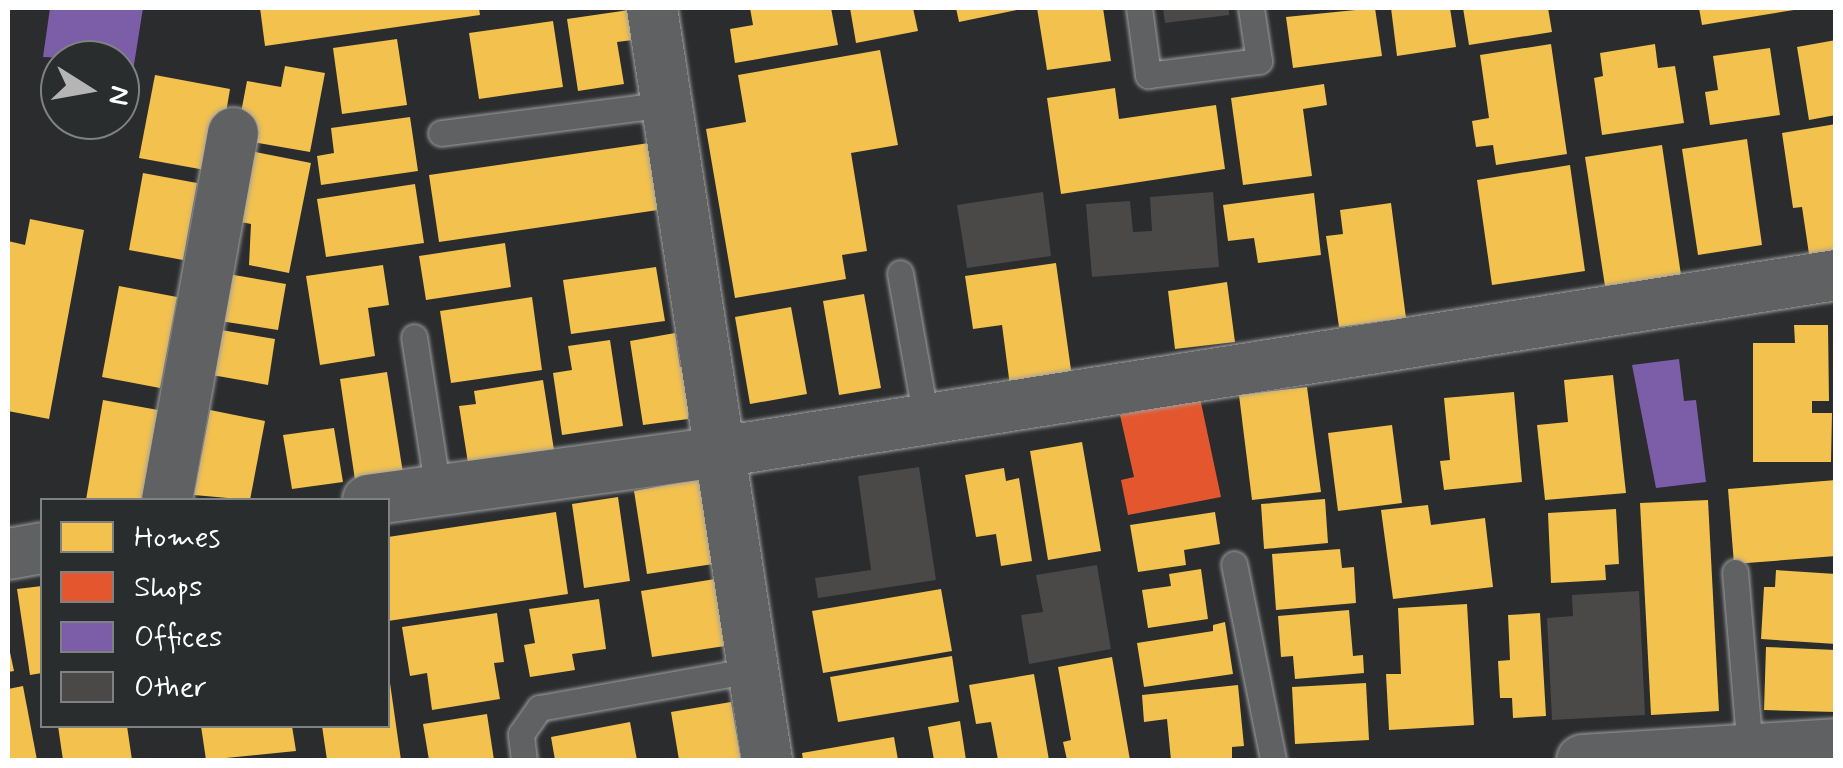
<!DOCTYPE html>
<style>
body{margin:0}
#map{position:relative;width:1843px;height:768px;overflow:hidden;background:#2b2c2d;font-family:Mynerve,sans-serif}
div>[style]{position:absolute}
.homes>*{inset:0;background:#f2c14e}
.shops>*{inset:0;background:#e4572e}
.offices>*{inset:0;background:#7b5ea7}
.building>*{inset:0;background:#4b4848}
.roads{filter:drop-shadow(0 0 2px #a0a0a0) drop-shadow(0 0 2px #a0a0a0)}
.service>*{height:25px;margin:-12.5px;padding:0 12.5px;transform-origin:12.5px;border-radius:12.5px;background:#606162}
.minor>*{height:50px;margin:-25px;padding:0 25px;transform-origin:25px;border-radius:25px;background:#606162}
span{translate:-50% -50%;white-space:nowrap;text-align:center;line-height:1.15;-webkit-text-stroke:10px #2a2d2e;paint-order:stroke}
.frame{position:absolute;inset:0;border:10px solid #fff;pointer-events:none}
.legend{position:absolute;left:40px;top:498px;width:350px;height:230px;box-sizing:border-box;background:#2a2d2e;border:2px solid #7f8182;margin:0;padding:12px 18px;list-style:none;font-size:30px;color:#fff}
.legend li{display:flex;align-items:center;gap:20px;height:50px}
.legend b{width:50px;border:2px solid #7f8182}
.north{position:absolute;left:40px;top:40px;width:100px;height:100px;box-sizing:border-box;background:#2a2d2e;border:2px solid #7f8182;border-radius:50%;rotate:101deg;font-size:28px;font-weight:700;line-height:40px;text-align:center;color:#fff}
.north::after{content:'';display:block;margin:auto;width:35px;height:45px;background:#b5b5b6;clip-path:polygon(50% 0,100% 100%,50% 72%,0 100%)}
</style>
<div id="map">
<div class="homes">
<i style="clip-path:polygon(260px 8px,479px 8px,480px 15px,265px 46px)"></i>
<i style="clip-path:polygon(750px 8px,831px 8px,838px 45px,735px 63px,730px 29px,753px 25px)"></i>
<i style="clip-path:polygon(850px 8px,913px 8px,918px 31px,856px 43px)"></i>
<i style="clip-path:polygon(956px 8px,1020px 8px,1021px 9px,959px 22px)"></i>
<i style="clip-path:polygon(1037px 8px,1103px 8px,1111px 61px,1047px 70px)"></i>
<i style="clip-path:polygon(1375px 8px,1382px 56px,1293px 68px,1286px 17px)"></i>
<i style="clip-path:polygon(1391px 8px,1450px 8px,1456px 47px,1397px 56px)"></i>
<i style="clip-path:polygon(1463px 8px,1548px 8px,1552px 32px,1469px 45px)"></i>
<i style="clip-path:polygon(1699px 8px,1794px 8px,1794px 10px,1702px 25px)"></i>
<i style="clip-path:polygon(629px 10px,633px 40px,617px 42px,624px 84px,578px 91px,567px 19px)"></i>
<i style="clip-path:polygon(553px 21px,563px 87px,479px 99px,469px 33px)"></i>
<i style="clip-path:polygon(397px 39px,407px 105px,342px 114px,333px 48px)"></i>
<i style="clip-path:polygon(1836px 40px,1836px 115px,1809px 120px,1797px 47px)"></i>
<i style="clip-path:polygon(1551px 44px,1567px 154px,1496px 165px,1493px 145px,1476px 147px,1472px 121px,1489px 118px,1480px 55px)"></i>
<i style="clip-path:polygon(1655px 44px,1658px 68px,1675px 66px,1684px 123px,1602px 135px,1594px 78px,1603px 76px,1600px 53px)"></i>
<i style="clip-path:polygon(1770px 48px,1780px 115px,1710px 125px,1705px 92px,1718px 90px,1713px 56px)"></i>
<i style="clip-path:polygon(880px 50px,898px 145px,851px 153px,867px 251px,842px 255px,846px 279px,735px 298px,706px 129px,746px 122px,738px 75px)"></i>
<i style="clip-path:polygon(285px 66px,325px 73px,310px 152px,236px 139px,247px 81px,281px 87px)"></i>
<i style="clip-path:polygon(155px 75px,230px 89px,216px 172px,139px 158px)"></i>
<i style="clip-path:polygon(1324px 84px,1327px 105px,1303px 109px,1312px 176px,1243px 185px,1231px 98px)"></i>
<i style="clip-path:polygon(1115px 88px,1119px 119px,1216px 105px,1225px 169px,1061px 194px,1047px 98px)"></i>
<i style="clip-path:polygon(410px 117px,418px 171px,321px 185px,317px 156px,334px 153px,331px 128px)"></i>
<i style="clip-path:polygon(1836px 124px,1836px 251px,1809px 254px,1802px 207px,1793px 208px,1782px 133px)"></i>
<i style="clip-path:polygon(1747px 139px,1762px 245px,1698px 255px,1682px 149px)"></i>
<i style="clip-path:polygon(649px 143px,658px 210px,439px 242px,429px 175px)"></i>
<i style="clip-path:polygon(1662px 145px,1681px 275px,1605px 286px,1585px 157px)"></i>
<i style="clip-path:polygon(250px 151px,311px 163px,289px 273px,249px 265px,251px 224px,236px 221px)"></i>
<i style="clip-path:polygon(1570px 165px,1585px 271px,1492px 285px,1477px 180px)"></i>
<i style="clip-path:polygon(143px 173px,197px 183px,183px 260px,129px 250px)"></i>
<i style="clip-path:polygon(415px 184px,424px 243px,326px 257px,317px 199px)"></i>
<i style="clip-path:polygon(1314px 193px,1321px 255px,1258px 263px,1254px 238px,1228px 241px,1223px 205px)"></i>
<i style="clip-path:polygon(1391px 203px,1406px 318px,1339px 327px,1326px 236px,1343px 234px,1340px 210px)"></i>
<i style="clip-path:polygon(30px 219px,84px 230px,49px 419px,8px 411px,8px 241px,25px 245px)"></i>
<i style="clip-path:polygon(505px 243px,511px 287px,426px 300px,419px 256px)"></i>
<i style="clip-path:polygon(1056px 263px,1072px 377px,1010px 386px,1002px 325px,973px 329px,965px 276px)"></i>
<i style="clip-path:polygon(383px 265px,389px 305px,368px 308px,375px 356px,320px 365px,306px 276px)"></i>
<i style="clip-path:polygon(656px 267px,665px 321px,571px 334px,563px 280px)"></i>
<i style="clip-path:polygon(228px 274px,286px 284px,278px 330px,220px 321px)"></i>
<i style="clip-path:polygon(1227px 282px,1235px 342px,1175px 349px,1168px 291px)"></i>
<i style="clip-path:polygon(119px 286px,177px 297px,160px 388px,102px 377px)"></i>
<i style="clip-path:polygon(864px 294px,881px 388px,839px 395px,823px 301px)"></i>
<i style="clip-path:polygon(532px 297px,542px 370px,451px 383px,440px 311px)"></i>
<i style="clip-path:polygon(791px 307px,807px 394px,750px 404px,735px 317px)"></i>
<i style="clip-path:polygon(1794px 325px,1828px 325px,1829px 401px,1812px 401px,1812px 413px,1832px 413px,1831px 462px,1753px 462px,1753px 343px,1795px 343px)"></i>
<i style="clip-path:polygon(221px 330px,275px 339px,268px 385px,212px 375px)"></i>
<i style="clip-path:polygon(675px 333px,680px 367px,689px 366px,688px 419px,643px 425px,630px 341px)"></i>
<i style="clip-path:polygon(610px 340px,623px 426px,562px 435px,553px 373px,572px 370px,568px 346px)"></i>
<i style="clip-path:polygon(387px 372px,403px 473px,355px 480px,340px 379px)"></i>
<i style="clip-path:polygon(1613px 375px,1626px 493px,1545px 500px,1537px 425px,1568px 422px,1564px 380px)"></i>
<i style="clip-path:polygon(543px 380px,554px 450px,468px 463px,459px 406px,476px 404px,474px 391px)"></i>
<i style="clip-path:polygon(1307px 387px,1321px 492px,1252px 500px,1239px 395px)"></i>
<i style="clip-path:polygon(1514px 392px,1522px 482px,1444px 490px,1440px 461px,1450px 460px,1444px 398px)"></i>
<i style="clip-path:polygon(103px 400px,158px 410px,142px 500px,86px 500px)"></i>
<i style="clip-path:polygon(210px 410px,265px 421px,250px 500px,194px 495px)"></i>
<i style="clip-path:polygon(1392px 425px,1402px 503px,1338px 511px,1328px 433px)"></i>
<i style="clip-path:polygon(334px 428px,343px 482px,292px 489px,283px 435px)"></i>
<i style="clip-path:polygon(1082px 442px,1101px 551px,1048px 560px,1030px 451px)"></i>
<i style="clip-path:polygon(1004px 468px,1006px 481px,1019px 478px,1032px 561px,1001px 566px,996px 534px,976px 537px,965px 475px)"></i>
<i style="clip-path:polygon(711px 477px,720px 563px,647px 574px,634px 491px)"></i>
<i style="clip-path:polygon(1836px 480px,1836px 556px,1734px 564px,1728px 489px)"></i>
<i style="clip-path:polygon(618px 497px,630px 581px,584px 588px,572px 504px)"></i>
<i style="clip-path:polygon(1325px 499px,1328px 543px,1264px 549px,1261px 504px)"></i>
<i style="clip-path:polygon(1708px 500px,1719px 711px,1651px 715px,1640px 503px)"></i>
<i style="clip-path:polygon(1428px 505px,1431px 525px,1485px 518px,1493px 587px,1393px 599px,1381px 510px)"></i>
<i style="clip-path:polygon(1616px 509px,1619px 564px,1605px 565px,1606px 580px,1551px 583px,1548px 513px)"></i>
<i style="clip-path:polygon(556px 512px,568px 594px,388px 621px,388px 537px)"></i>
<i style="clip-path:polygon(1215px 512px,1220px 544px,1184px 550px,1186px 565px,1138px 572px,1130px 525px)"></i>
<i style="clip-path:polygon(1340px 549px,1342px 568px,1354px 567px,1356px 603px,1276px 610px,1272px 554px)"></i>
<i style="clip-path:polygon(1201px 569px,1208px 619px,1148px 628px,1142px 590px,1171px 586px,1169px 574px)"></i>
<i style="clip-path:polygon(1776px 570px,1836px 574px,1836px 644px,1761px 639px,1764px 587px,1775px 587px)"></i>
<i style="clip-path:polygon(715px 579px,725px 646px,652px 657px,641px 591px)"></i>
<i style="clip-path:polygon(42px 586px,42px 673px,30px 675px,17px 589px)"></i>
<i style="clip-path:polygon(941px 589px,952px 651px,823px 673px,812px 611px)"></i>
<i style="clip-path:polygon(599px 599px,606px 649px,572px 654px,575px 670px,530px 677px,524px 645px,535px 643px,529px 609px)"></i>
<i style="clip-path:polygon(1467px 604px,1474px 725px,1389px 730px,1386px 674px,1401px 674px,1398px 608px)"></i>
<i style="clip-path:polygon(1349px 610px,1353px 656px,1363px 655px,1364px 673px,1295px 679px,1293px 656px,1281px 657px,1278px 616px)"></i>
<i style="clip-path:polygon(497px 613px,504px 662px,494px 663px,500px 699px,432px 710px,427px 673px,410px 676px,402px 627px)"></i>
<i style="clip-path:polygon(1540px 613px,1546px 716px,1513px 718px,1512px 698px,1500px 698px,1498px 661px,1510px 660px,1508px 615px)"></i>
<i style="clip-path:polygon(1225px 622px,1233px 674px,1144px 687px,1137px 643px,1213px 631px,1213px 625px)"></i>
<i style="clip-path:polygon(8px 643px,14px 671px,8px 672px)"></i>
<i style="clip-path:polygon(1766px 647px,1836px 650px,1836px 712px,1764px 710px)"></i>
<i style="clip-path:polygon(952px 656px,959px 702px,838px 722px,830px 677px)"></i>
<i style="clip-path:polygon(1112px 657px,1130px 760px,1067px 760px,1063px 742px,1071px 740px,1058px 667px)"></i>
<i style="clip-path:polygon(1034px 674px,1049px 760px,998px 760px,991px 722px,976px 724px,969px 685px)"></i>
<i style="clip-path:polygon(390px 683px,401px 760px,327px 760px,322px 726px,388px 726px)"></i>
<i style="clip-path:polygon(1366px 683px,1369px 740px,1295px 744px,1292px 687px)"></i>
<i style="clip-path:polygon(1238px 685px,1244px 746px,1232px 747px,1232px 759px,1171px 760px,1167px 719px,1144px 722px,1142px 695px)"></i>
<i style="clip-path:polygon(23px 686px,37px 760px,8px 760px,8px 689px)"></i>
<i style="clip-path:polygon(731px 702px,741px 760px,679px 760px,671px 712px)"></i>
<i style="clip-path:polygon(487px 714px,494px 760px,429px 760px,423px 724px)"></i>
<i style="clip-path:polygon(960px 721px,966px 760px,934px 760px,928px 727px)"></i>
<i style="clip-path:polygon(630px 722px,637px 760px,555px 760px,551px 737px)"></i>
<i style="clip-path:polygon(58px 726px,127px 726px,132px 760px,63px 760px)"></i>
<i style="clip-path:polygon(201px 726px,292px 726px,296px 751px,206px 760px)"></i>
<i style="clip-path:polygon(894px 737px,898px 760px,803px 760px,802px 753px)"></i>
</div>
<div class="shops">
<i style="clip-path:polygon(1200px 398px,1221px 497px,1128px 515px,1121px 480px,1134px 477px,1120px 415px)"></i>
</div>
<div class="offices">
<i style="clip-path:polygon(50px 8px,143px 8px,133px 71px,120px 69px,120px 60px,43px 57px)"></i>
<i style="clip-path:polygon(1679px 359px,1684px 401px,1696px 400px,1706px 482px,1656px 488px,1632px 365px)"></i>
</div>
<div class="building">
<i style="clip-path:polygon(1163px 8px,1229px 8px,1229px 15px,1165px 23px)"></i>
<i style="clip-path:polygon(1043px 192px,1051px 256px,967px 268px,957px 205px)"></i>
<i style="clip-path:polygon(1213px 192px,1219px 267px,1092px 277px,1086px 204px,1130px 201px,1133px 232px,1152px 231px,1150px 197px)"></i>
<i style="clip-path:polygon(919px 467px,936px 580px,818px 598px,815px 578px,871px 570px,858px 476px)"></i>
<i style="clip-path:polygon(1097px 565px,1111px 649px,1029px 664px,1021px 615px,1043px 612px,1036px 575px)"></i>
<i style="clip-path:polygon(1639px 591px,1645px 715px,1552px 720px,1547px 618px,1573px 616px,1572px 595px)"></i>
</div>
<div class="roads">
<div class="service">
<i style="left:1139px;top:8px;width:68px;rotate:82.3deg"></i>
<i style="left:1148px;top:75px;width:112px;rotate:-7.2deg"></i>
<i style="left:1259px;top:61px;width:54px;rotate:-98.6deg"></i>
<i style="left:441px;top:133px;width:227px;rotate:-7.3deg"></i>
<i style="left:900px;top:273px;width:148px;rotate:79.9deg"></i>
<i style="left:414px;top:337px;width:156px;rotate:81.1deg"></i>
<i style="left:1234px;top:564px;width:200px;rotate:78.7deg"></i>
<i style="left:1735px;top:572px;width:178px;rotate:85.2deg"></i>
<i style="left:524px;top:760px;width:26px;rotate:-97deg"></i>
<i style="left:521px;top:734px;width:32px;rotate:-55deg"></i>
<i style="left:539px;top:708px;width:217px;rotate:-10.1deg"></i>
</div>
<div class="minor">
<i style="left:652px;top:8px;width:761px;rotate:81.31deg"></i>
<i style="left:167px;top:500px;width:373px;rotate:-79.8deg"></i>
<i style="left:368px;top:500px;width:355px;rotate:-7.8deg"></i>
<i style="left:720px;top:452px;width:1130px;rotate:-9.01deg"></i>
<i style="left:8px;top:554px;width:35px;rotate:-10deg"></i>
<i style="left:1582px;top:760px;width:255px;rotate:-3.6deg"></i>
</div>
</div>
<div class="frame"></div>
<ul class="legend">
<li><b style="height:28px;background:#f2c14e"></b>Homes</li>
<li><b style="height:28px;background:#e4572e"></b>Shops</li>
<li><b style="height:28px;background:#7b5ea7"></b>Offices</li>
<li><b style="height:28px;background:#4b4848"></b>Other</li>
</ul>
<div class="north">N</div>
</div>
